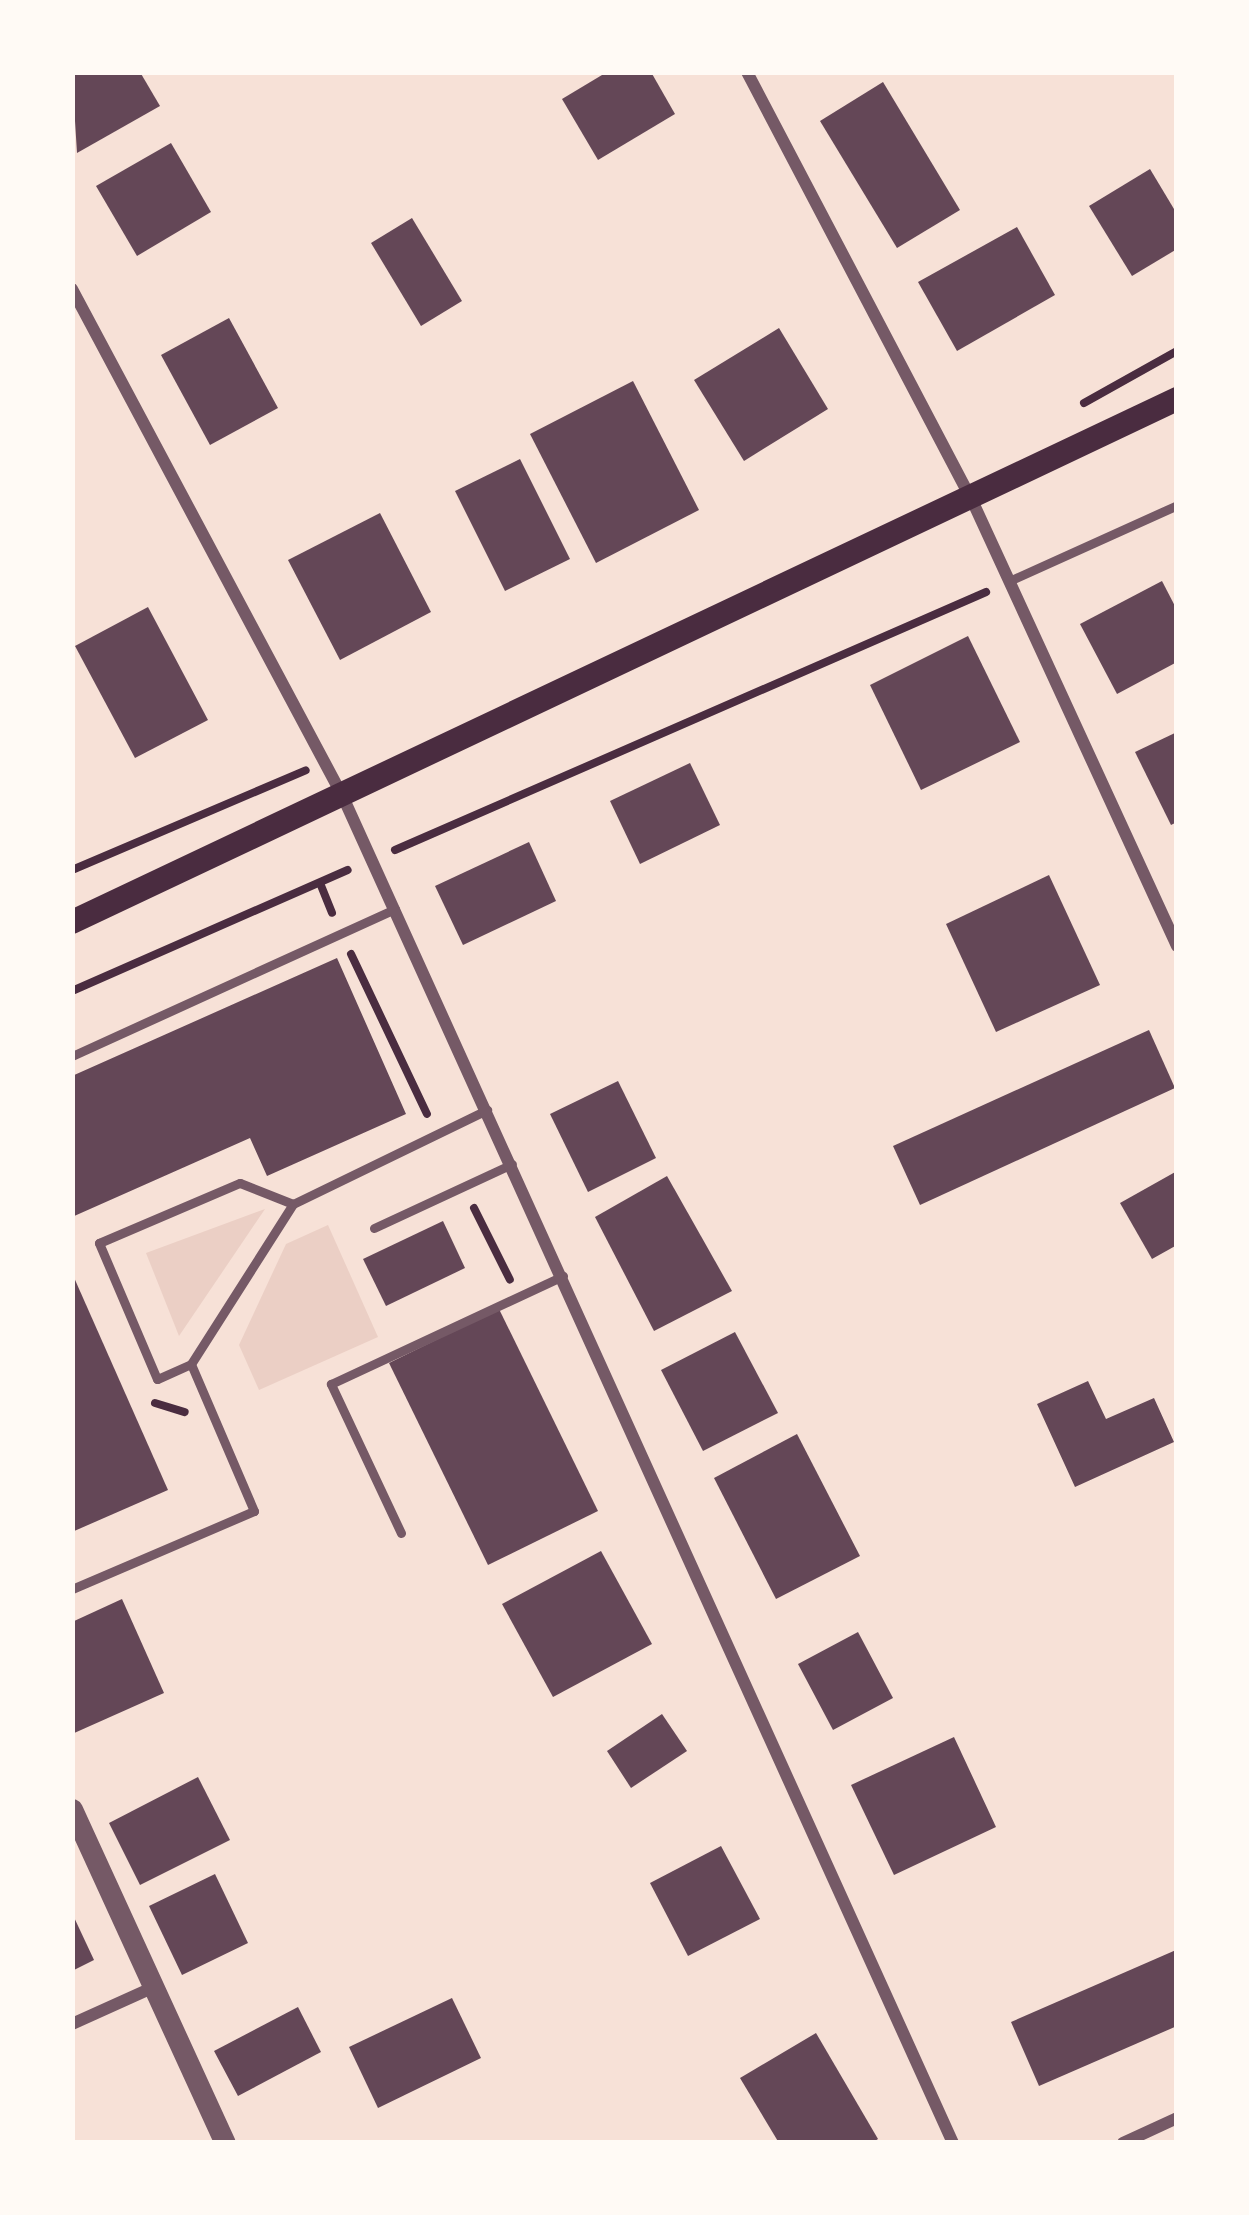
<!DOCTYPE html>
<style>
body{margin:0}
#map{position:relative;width:1249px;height:2215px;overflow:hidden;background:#f7e1d7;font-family:"Fira Sans",sans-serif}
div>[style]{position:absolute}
.green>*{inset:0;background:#ebcfc5}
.building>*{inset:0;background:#644757}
.path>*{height:8px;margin:-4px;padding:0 4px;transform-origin:4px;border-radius:4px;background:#4a2c40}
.service>*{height:9px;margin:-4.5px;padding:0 4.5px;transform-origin:4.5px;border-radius:4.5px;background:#755966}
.minor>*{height:12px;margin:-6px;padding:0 6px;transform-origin:6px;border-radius:6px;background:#755966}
.tertiary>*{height:21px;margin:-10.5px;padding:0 10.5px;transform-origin:10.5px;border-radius:10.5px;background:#755966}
.secondary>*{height:24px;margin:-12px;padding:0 12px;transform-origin:12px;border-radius:12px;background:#4a2c40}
span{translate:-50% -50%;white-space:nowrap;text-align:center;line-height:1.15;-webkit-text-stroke:12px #fffaf5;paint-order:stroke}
.frame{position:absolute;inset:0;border:75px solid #fffaf5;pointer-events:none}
</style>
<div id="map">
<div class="green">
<i style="clip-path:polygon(265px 1209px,179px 1336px,146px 1253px)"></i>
<i style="clip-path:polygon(328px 1225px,378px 1337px,259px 1390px,239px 1345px,286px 1244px)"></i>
</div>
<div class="building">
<i style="clip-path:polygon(72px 72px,140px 72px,160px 106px,77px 153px)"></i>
<i style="clip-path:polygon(607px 72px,651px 72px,675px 114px,598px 160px,562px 99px)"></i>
<i style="clip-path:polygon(883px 82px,960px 210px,897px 248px,820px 121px)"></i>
<i style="clip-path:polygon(171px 143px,211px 212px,137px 256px,96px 186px)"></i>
<i style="clip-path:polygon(1150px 169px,1177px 214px,1177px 249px,1132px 276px,1089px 206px)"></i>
<i style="clip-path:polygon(412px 218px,462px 301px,421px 326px,371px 243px)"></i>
<i style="clip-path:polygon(1017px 227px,1055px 295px,957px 351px,918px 282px)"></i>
<i style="clip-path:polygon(229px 318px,278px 408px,210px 445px,161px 355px)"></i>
<i style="clip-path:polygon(779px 328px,828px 409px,744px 461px,694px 380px)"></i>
<i style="clip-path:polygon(633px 381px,699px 510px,596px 563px,530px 434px)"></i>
<i style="clip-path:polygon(520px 459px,570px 559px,505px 591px,455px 491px)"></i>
<i style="clip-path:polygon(380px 513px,431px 612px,340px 660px,288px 560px)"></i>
<i style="clip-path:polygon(1162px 581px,1177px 610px,1177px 662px,1117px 694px,1080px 624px)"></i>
<i style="clip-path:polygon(148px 607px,208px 720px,135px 758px,75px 646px)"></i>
<i style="clip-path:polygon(968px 636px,1020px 742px,921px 790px,870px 685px)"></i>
<i style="clip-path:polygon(1177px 732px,1177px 822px,1171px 825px,1135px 752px)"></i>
<i style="clip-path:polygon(690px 763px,720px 825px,640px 864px,610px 801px)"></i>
<i style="clip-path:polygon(529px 842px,556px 901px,463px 945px,435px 886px)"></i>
<i style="clip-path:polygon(1049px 875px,1100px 985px,996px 1032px,946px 924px)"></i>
<i style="clip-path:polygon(337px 958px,406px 1114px,267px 1176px,250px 1138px,72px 1217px,72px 1076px)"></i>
<i style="clip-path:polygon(1149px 1030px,1175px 1088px,920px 1205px,893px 1146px)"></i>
<i style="clip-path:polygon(618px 1081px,656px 1158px,588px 1192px,550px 1114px)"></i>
<i style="clip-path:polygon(1177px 1171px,1177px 1245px,1152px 1259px,1120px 1203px)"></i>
<i style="clip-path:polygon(667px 1176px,732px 1291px,654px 1331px,595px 1217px)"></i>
<i style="clip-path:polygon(443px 1221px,465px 1268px,386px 1306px,363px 1259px)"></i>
<i style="clip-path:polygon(72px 1273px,168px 1490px,72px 1532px)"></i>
<i style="clip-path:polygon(499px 1309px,598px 1511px,488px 1565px,389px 1363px)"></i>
<i style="clip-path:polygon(735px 1332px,778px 1413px,703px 1451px,661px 1370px)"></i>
<i style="clip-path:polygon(1088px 1381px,1106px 1419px,1154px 1398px,1174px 1442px,1075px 1487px,1037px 1404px)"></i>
<i style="clip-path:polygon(797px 1434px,860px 1556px,776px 1599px,714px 1478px)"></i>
<i style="clip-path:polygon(601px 1551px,652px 1644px,553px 1697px,502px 1604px)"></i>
<i style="clip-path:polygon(122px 1599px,164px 1693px,72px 1734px,72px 1622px)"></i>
<i style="clip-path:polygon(858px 1632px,893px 1698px,833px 1730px,798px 1664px)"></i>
<i style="clip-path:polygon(662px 1714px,687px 1751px,631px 1788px,607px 1751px)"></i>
<i style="clip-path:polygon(954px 1737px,996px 1827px,894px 1875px,851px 1785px)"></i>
<i style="clip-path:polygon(198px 1777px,230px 1840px,140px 1885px,109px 1823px)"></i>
<i style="clip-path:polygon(721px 1846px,760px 1919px,688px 1956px,650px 1883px)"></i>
<i style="clip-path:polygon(215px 1874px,248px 1943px,182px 1975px,149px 1906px)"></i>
<i style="clip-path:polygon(72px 1913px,94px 1960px,72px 1971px)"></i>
<i style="clip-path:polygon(1176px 1950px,1177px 2026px,1039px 2086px,1011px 2022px)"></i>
<i style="clip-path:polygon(452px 1998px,481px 2058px,378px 2108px,349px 2047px)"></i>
<i style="clip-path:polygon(298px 2007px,321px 2052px,238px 2096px,214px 2051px)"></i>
<i style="clip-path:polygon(816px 2033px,878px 2139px,872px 2143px,779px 2143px,740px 2078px)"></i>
</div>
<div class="path">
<i style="left:1084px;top:403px;width:107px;rotate:-29.2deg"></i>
<i style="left:395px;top:850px;width:645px;rotate:-23.58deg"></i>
<i style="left:72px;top:870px;width:254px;rotate:-23.1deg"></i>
<i style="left:320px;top:883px;width:32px;rotate:68deg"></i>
<i style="left:351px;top:954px;width:177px;rotate:64.6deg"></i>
<i style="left:72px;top:991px;width:301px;rotate:-23.7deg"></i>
<i style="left:474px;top:1208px;width:80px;rotate:63.4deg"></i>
<i style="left:155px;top:1403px;width:31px;rotate:17deg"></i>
</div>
<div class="service">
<i style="left:1009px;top:581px;width:184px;rotate:-24.3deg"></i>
<i style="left:72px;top:1056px;width:355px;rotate:-24.5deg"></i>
<i style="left:374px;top:1228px;width:152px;rotate:-24.9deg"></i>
<i style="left:191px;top:1364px;width:190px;rotate:-57.5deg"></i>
<i style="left:401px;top:1533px;width:165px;rotate:-115.2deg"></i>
<i style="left:331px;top:1384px;width:256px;rotate:-25deg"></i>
<i style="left:72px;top:1589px;width:198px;rotate:-23.2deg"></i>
<i style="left:254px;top:1511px;width:160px;rotate:-113.2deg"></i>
<i style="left:191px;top:1364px;width:37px;rotate:156deg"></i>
<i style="left:157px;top:1379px;width:148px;rotate:-113.1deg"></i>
<i style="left:99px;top:1243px;width:153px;rotate:-23.1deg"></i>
<i style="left:240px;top:1183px;width:57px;rotate:21.6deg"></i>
<i style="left:293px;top:1204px;width:216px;rotate:-25.9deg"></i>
</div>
<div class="minor">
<i style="left:747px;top:72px;width:481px;rotate:62.3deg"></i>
<i style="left:971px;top:498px;width:493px;rotate:65.3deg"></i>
<i style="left:72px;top:289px;width:576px;rotate:61.92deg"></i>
<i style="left:343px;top:797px;width:1478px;rotate:65.62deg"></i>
<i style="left:72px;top:2024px;width:90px;rotate:-24.3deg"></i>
<i style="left:1123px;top:2143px;width:60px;rotate:-24.8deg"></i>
</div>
<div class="tertiary">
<i style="left:72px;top:1809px;width:367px;rotate:65.4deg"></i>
</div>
<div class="secondary">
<i style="left:72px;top:922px;width:1223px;rotate:-25.33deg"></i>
</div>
<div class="frame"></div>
</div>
